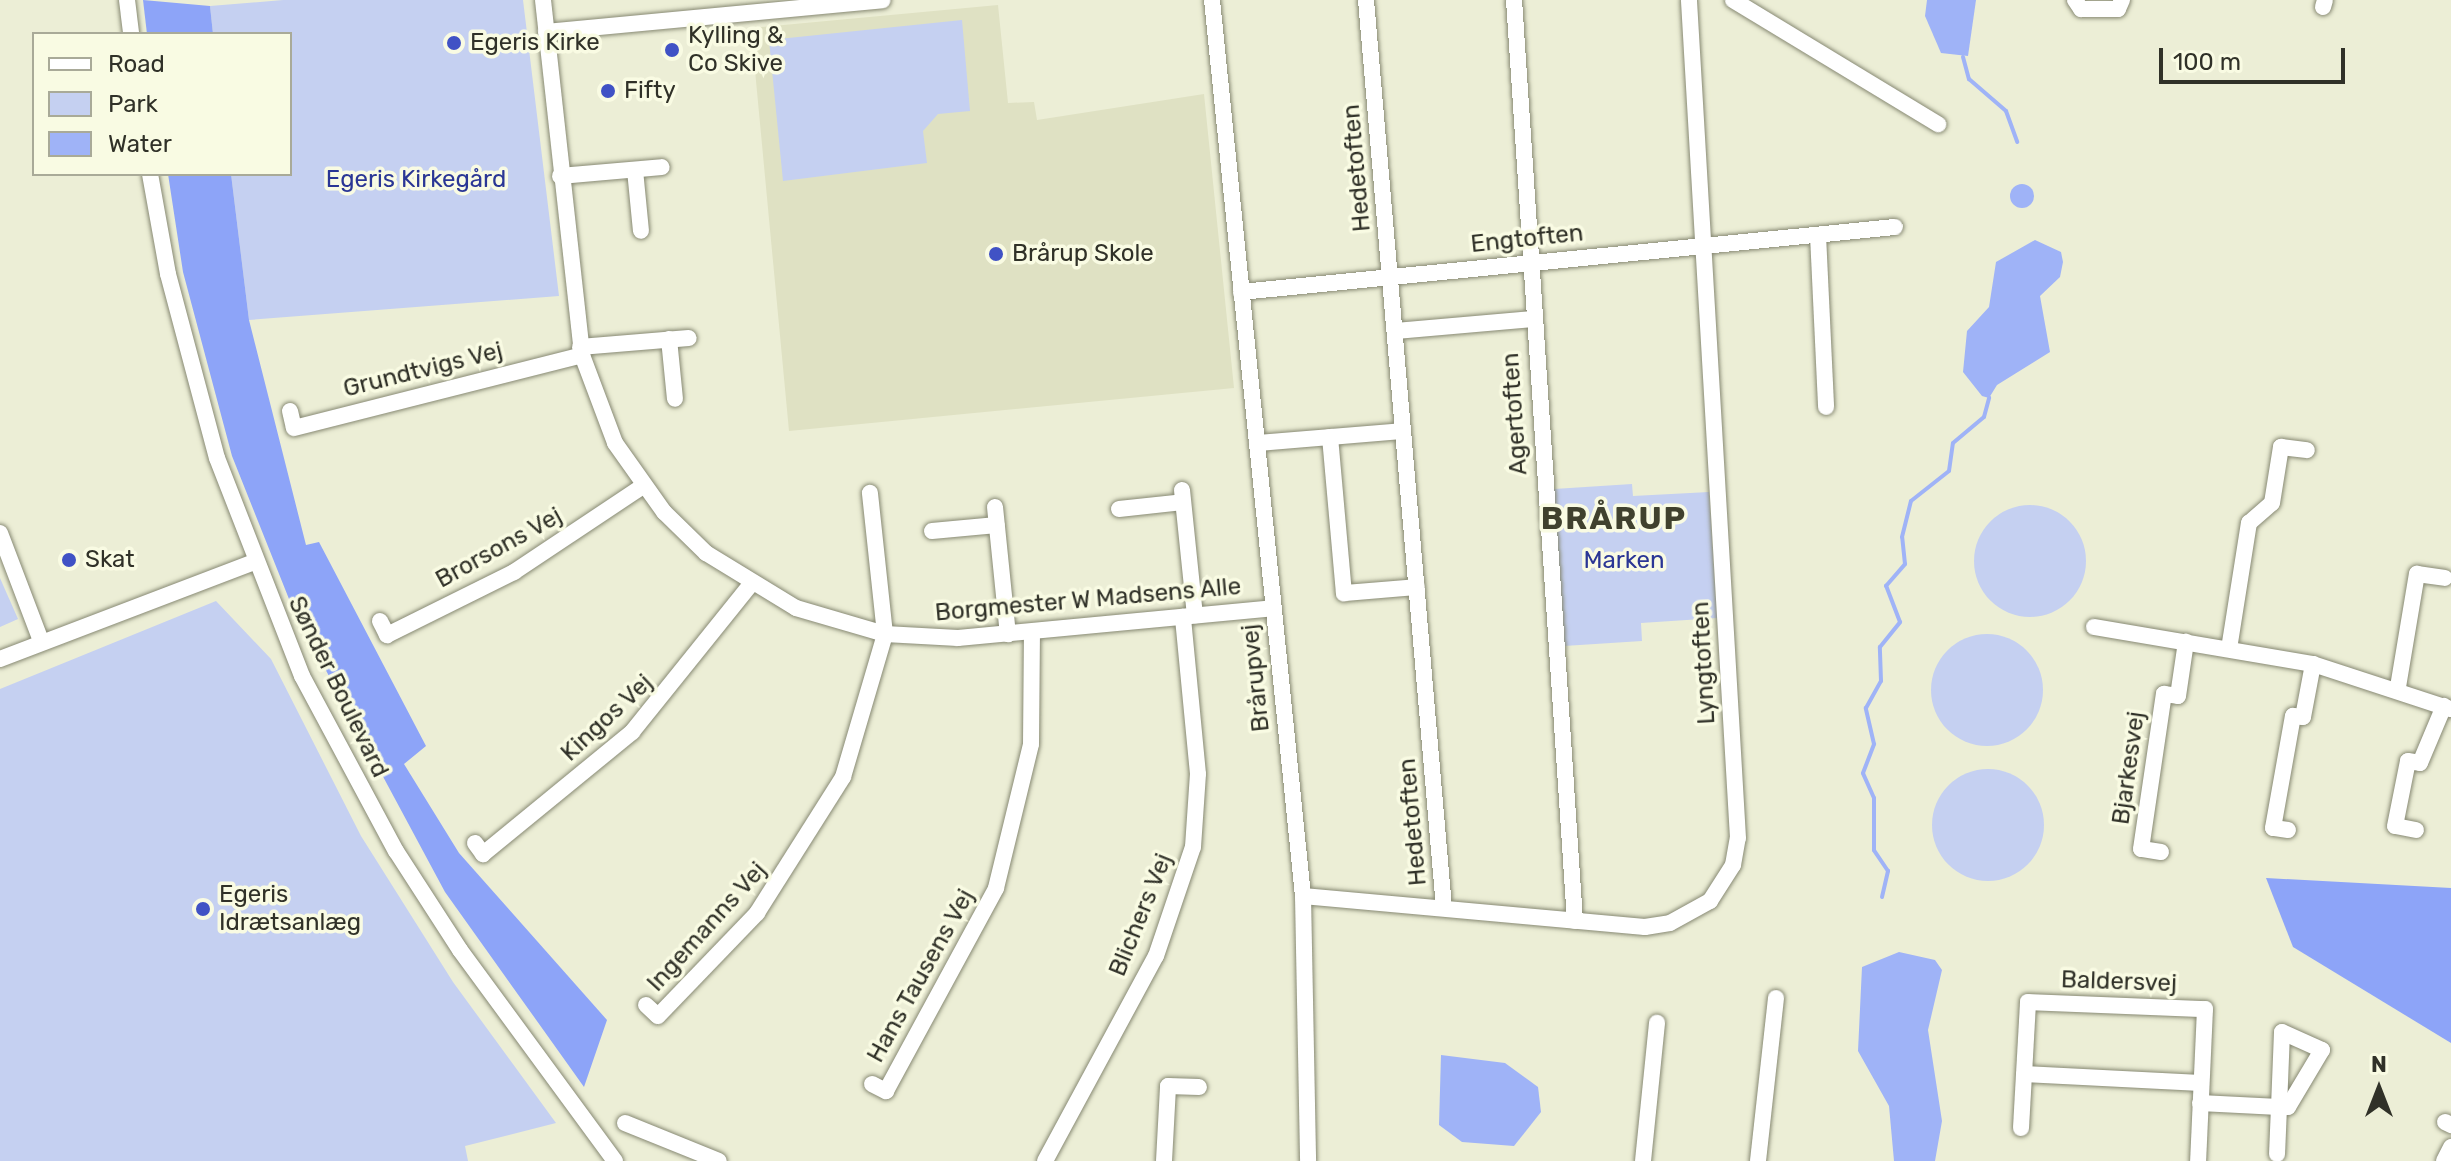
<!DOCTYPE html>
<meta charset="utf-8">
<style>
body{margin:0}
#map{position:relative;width:2451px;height:1161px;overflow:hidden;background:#eceed6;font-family:Rubik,sans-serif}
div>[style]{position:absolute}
.built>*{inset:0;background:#dfe1c3}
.green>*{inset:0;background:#c5d0f1}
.round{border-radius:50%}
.forest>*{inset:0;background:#8da4f8}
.water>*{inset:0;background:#9fb3f7}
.stream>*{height:4px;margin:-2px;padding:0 2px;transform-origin:2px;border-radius:2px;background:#9fb3f7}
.roads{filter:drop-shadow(0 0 2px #878973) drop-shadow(0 0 2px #878973)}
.minor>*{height:16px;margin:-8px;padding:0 8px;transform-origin:8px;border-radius:8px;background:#fff}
.dots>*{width:22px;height:22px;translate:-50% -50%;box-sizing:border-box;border:4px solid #f9fbe3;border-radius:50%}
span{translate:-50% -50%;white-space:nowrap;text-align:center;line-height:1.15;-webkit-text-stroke:7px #f9fbe3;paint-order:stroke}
.poi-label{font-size:24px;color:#303128}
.left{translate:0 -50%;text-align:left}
.street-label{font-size:24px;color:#303128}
.park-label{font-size:24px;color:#2a3695}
.district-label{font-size:32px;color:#40412e;font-weight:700;letter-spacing:2px}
.legend{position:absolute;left:32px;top:32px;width:260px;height:144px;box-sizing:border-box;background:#f9fbe3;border:2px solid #a9aa98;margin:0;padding:10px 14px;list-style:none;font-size:24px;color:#303128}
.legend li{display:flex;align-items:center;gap:16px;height:40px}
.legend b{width:40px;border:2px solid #a9aa98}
.north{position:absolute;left:2339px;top:1049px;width:80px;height:80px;-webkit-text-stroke:6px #f9fbe3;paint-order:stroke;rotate:0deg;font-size:22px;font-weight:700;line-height:32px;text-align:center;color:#303128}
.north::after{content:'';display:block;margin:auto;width:28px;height:36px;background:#303128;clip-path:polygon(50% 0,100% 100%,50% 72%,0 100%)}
.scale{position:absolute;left:2159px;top:48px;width:186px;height:36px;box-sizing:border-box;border:4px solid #303128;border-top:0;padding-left:10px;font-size:24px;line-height:28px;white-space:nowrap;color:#303128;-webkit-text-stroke:6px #f9fbe3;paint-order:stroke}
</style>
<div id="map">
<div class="built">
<i style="clip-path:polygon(998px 5px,1008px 103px,1034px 102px,1037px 120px,1204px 94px,1234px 388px,789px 431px,751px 28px)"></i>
</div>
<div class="green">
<i style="clip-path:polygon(283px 0,523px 0,559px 296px,249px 320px,231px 174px,290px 174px,290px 34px,213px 34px,210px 6px)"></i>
<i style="clip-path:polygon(962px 20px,970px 111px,938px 114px,923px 131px,927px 163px,783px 181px,769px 40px)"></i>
<i style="clip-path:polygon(1632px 484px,1633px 496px,1709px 492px,1717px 618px,1641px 623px,1642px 641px,1564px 646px,1554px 489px)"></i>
<i class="round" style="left:1974px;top:505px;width:112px;height:112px"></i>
<i style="clip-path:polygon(0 578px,18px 619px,0 627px)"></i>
<i style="clip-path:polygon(216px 601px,271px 659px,361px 836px,453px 982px,556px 1123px,465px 1146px,468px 1161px,0 1161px,0 689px)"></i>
<i class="round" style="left:1931px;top:634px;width:112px;height:112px"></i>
<i class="round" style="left:1932px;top:769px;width:112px;height:112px"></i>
</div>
<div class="forest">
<i style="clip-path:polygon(143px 0,210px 6px,213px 34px,147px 34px)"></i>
<i style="clip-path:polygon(168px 174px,231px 174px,249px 320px,306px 545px,319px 542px,426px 746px,404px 764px,459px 853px,607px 1020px,584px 1087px,445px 892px,293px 609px,232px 456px,183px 272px)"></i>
<i style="clip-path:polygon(2266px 878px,2451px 888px,2451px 1043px,2293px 947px)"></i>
</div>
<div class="water">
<i style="clip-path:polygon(1927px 0,1976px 0,1968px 56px,1941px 53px,1925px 16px)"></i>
<i class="round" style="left:2010px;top:184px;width:24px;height:24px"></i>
<i style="clip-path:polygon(2035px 240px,2061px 252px,2063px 262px,2060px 277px,2040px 296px,2050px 352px,1997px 385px,1989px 398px,1982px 396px,1963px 372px,1967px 331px,1989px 307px,1996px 262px)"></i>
<i style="clip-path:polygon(1899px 952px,1935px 960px,1942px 970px,1928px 1030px,1942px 1121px,1935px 1161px,1894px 1161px,1889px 1106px,1858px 1051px,1862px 967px)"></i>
<i style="clip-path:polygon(1441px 1055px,1505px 1063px,1538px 1087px,1541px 1112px,1514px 1146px,1462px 1142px,1439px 1125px)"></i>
</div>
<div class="stream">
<i style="left:1963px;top:57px;width:23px;rotate:75deg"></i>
<i style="left:1969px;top:79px;width:49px;rotate:40.9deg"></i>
<i style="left:2006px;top:111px;width:33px;rotate:70deg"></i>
<i style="left:1882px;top:897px;width:27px;rotate:-77deg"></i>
<i style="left:1888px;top:871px;width:25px;rotate:-124deg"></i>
<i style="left:1874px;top:850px;width:52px;rotate:-90deg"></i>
<i style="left:1874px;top:798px;width:27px;rotate:-114deg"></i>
<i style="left:1863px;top:773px;width:31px;rotate:-69deg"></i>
<i style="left:1874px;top:744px;width:37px;rotate:-103deg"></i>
<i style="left:1866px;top:708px;width:31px;rotate:-61deg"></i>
<i style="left:1881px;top:681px;width:34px;rotate:-92deg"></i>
<i style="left:1880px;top:647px;width:32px;rotate:-51deg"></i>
<i style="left:1900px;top:622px;width:39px;rotate:-111deg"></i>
<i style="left:1886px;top:586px;width:29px;rotate:-49deg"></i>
<i style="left:1905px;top:564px;width:27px;rotate:-96deg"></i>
<i style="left:1902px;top:537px;width:37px;rotate:-76deg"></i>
<i style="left:1911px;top:501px;width:48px;rotate:-38.3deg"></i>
<i style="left:1949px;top:471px;width:28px;rotate:-82deg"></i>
<i style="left:1953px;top:443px;width:40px;rotate:-40deg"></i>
<i style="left:1984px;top:417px;width:20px;rotate:-75deg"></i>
</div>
<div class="roads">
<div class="minor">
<i style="left:127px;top:0;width:34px;rotate:83deg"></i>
<i style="left:543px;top:0;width:357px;rotate:83.7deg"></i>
<i style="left:582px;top:355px;width:94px;rotate:69.4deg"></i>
<i style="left:615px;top:443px;width:85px;rotate:54.6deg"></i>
<i style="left:664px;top:512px;width:59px;rotate:44.3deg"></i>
<i style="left:706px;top:553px;width:105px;rotate:31.4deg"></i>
<i style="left:796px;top:608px;width:93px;rotate:16.3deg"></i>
<i style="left:885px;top:634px;width:73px;rotate:3.1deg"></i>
<i style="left:958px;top:638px;width:316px;rotate:-5.4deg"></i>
<i style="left:1212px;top:0;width:901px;rotate:84.2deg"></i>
<i style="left:1303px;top:896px;width:265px;rotate:88.9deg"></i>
<i style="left:1366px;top:0;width:911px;rotate:85.09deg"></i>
<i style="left:1514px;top:0;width:923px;rotate:86.21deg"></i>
<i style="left:1733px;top:0;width:240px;rotate:31.2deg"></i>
<i style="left:2075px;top:0;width:11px;rotate:56deg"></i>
<i style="left:2081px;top:9px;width:37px"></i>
<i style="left:2118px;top:9px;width:10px;rotate:-66deg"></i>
<i style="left:2323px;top:7px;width:7px;rotate:-74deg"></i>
<i style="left:546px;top:32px;width:338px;rotate:-5.4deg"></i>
<i style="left:635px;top:170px;width:61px;rotate:84.4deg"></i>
<i style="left:150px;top:174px;width:102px;rotate:79.8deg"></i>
<i style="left:168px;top:274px;width:190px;rotate:75.1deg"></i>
<i style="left:217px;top:458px;width:234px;rotate:68.7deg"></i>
<i style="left:302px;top:676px;width:199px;rotate:61.8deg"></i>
<i style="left:396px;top:851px;width:118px;rotate:57.1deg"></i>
<i style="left:460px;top:950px;width:262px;rotate:53.7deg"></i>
<i style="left:560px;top:176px;width:102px;rotate:-5deg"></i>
<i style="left:1818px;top:235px;width:172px;rotate:87.3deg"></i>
<i style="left:1241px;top:292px;width:657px;rotate:-5.68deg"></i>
<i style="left:1395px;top:331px;width:139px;rotate:-5deg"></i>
<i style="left:669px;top:339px;width:60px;rotate:84.3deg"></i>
<i style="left:580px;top:347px;width:109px;rotate:-4.7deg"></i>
<i style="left:290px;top:411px;width:17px;rotate:77deg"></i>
<i style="left:294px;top:428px;width:297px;rotate:-14.2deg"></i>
<i style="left:1330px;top:437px;width:157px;rotate:84.9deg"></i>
<i style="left:1344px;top:593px;width:73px;rotate:-4.7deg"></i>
<i style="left:1257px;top:443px;width:146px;rotate:-4.7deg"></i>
<i style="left:1182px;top:490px;width:126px;rotate:84.1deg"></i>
<i style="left:995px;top:507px;width:128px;rotate:84.2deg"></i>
<i style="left:1119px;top:509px;width:64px;rotate:-6.2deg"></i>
<i style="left:932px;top:531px;width:65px;rotate:-5.3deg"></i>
<i style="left:0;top:533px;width:116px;rotate:69.2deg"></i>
<i style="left:380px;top:621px;width:16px;rotate:63deg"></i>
<i style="left:387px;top:635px;width:142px;rotate:-26.4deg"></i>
<i style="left:514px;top:572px;width:155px;rotate:-33.7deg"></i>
<i style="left:2094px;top:627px;width:222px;rotate:9.6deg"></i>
<i style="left:2313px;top:664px;width:145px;rotate:18.1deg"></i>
<i style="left:2229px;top:649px;width:128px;rotate:-81deg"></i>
<i style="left:2249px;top:523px;width:30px;rotate:-41deg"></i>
<i style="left:2272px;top:503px;width:57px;rotate:-80.9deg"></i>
<i style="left:2281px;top:447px;width:26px;rotate:7deg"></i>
<i style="left:0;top:659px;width:270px;rotate:-20.9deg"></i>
<i style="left:2398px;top:687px;width:115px;rotate:-80.5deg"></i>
<i style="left:2417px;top:574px;width:28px;rotate:8deg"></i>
<i style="left:2288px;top:830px;width:15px;rotate:-172deg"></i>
<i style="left:2273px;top:828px;width:114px;rotate:-79.9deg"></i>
<i style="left:2293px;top:716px;width:10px;rotate:6deg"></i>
<i style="left:2303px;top:717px;width:54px;rotate:-79.3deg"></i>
<i style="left:2416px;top:830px;width:21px;rotate:-169deg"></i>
<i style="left:2395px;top:826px;width:66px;rotate:-78.7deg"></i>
<i style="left:2408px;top:761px;width:12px;rotate:9deg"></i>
<i style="left:2420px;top:763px;width:62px;rotate:-67.2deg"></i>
<i style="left:475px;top:843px;width:14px;rotate:54deg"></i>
<i style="left:483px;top:854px;width:193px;rotate:-39.3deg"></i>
<i style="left:632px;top:732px;width:190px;rotate:-51.2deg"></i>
<i style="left:2161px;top:852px;width:20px;rotate:-171deg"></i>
<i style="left:2141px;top:849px;width:157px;rotate:-81.6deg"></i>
<i style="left:2164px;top:694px;width:14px;rotate:8deg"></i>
<i style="left:2178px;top:696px;width:55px;rotate:-81.6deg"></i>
<i style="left:1303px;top:896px;width:343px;rotate:5.2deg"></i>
<i style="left:1645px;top:927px;width:25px;rotate:-9deg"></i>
<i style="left:1670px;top:923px;width:46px;rotate:-28.8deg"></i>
<i style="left:1710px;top:901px;width:43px;rotate:-57.4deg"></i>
<i style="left:1733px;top:865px;width:27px;rotate:-80deg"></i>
<i style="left:1738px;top:838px;width:839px;rotate:-93.35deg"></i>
<i style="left:646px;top:1005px;width:16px;rotate:43deg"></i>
<i style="left:658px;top:1016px;width:143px;rotate:-46.1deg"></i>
<i style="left:757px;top:913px;width:161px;rotate:-57.7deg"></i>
<i style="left:843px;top:777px;width:149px;rotate:-73.6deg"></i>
<i style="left:885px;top:634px;width:142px;rotate:-96.1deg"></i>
<i style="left:2024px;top:1074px;width:177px;rotate:2.9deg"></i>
<i style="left:872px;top:1084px;width:16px;rotate:27deg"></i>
<i style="left:886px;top:1091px;width:231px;rotate:-61.5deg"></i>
<i style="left:996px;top:888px;width:148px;rotate:-76.3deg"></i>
<i style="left:1031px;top:744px;width:112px;rotate:-89.5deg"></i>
<i style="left:2200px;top:1103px;width:79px;rotate:2.9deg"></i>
<i style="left:2279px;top:1107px;width:75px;rotate:-87.7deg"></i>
<i style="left:2282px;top:1032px;width:44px;rotate:24.2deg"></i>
<i style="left:2322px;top:1050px;width:66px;rotate:120.8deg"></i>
<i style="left:2288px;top:1107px;width:9px;rotate:180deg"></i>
<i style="left:2279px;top:1107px;width:47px;rotate:92.4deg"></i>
<i style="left:2445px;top:1122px;width:7px;rotate:27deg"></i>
<i style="left:625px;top:1123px;width:101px;rotate:22deg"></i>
<i style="left:2021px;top:1128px;width:126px;rotate:-86.8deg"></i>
<i style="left:2028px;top:1002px;width:177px;rotate:2.3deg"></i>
<i style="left:2205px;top:1009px;width:152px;rotate:92.6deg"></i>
<i style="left:1045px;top:1161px;width:233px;rotate:-61.6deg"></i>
<i style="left:1156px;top:956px;width:115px;rotate:-71.3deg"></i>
<i style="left:1193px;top:847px;width:73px;rotate:-86.1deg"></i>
<i style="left:1198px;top:774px;width:158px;rotate:-95.5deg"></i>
<i style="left:1164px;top:1161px;width:75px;rotate:-86.9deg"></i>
<i style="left:1168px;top:1086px;width:31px;rotate:2deg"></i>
<i style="left:1643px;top:1161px;width:139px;rotate:-84.2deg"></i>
<i style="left:1758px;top:1161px;width:164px;rotate:-83.7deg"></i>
<i style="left:2444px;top:1161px;width:16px;rotate:-63deg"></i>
</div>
</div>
<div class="dots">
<i style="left:454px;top:43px;background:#4052c5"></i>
<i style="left:672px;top:50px;background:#4052c5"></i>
<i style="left:608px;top:91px;background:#4052c5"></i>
<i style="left:996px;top:254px;background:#4052c5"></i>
<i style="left:69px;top:560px;background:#4052c5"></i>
<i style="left:203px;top:909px;background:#4052c5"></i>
</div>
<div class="poi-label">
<span class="left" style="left:688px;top:50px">Kylling &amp;<br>Co Skive</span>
<span class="left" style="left:470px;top:43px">Egeris Kirke</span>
<span class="left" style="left:624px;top:91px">Fifty</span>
<span class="left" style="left:1012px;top:254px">Brårup Skole</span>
<span class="left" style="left:85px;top:560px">Skat</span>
<span class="left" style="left:219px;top:909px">Egeris<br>Idrætsanlæg</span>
</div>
<div class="street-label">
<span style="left:1357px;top:168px;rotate:-95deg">Hedetoften</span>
<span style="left:1527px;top:239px;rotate:-6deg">Engtoften</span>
<span style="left:423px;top:370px;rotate:-14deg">Grundtvigs Vej</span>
<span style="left:1515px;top:414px;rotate:-94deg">Agertoften</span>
<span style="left:499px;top:548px;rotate:-29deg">Brorsons Vej</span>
<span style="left:1088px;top:600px;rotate:-5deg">Borgmester W Madsens Alle</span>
<span style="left:1704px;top:663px;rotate:-93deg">Lyngtoften</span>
<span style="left:1256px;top:678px;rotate:-96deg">Brårupvej</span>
<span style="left:338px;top:687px;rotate:64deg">Sønder Boulevard</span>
<span style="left:607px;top:718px;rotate:-43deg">Kingos Vej</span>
<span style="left:2129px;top:768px;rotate:-82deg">Bjarkesvej</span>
<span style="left:1413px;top:822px;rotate:-95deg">Hedetoften</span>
<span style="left:1141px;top:915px;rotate:-68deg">Blichers Vej</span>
<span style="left:707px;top:927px;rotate:-48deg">Ingemanns Vej</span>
<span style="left:921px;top:976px;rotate:-61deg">Hans Tausens Vej</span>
<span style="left:2119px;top:982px;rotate:2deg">Baldersvej</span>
</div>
<div class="park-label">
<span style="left:416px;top:180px">Egeris Kirkegård</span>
<span style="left:1624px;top:561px">Marken</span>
</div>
<div class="district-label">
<span style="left:1614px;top:518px">BRÅRUP</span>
</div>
<ul class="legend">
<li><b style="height:10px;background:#fff"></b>Road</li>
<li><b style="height:22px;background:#c5d0f1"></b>Park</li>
<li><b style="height:22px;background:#9fb3f7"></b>Water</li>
</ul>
<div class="north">N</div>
<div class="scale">100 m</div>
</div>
